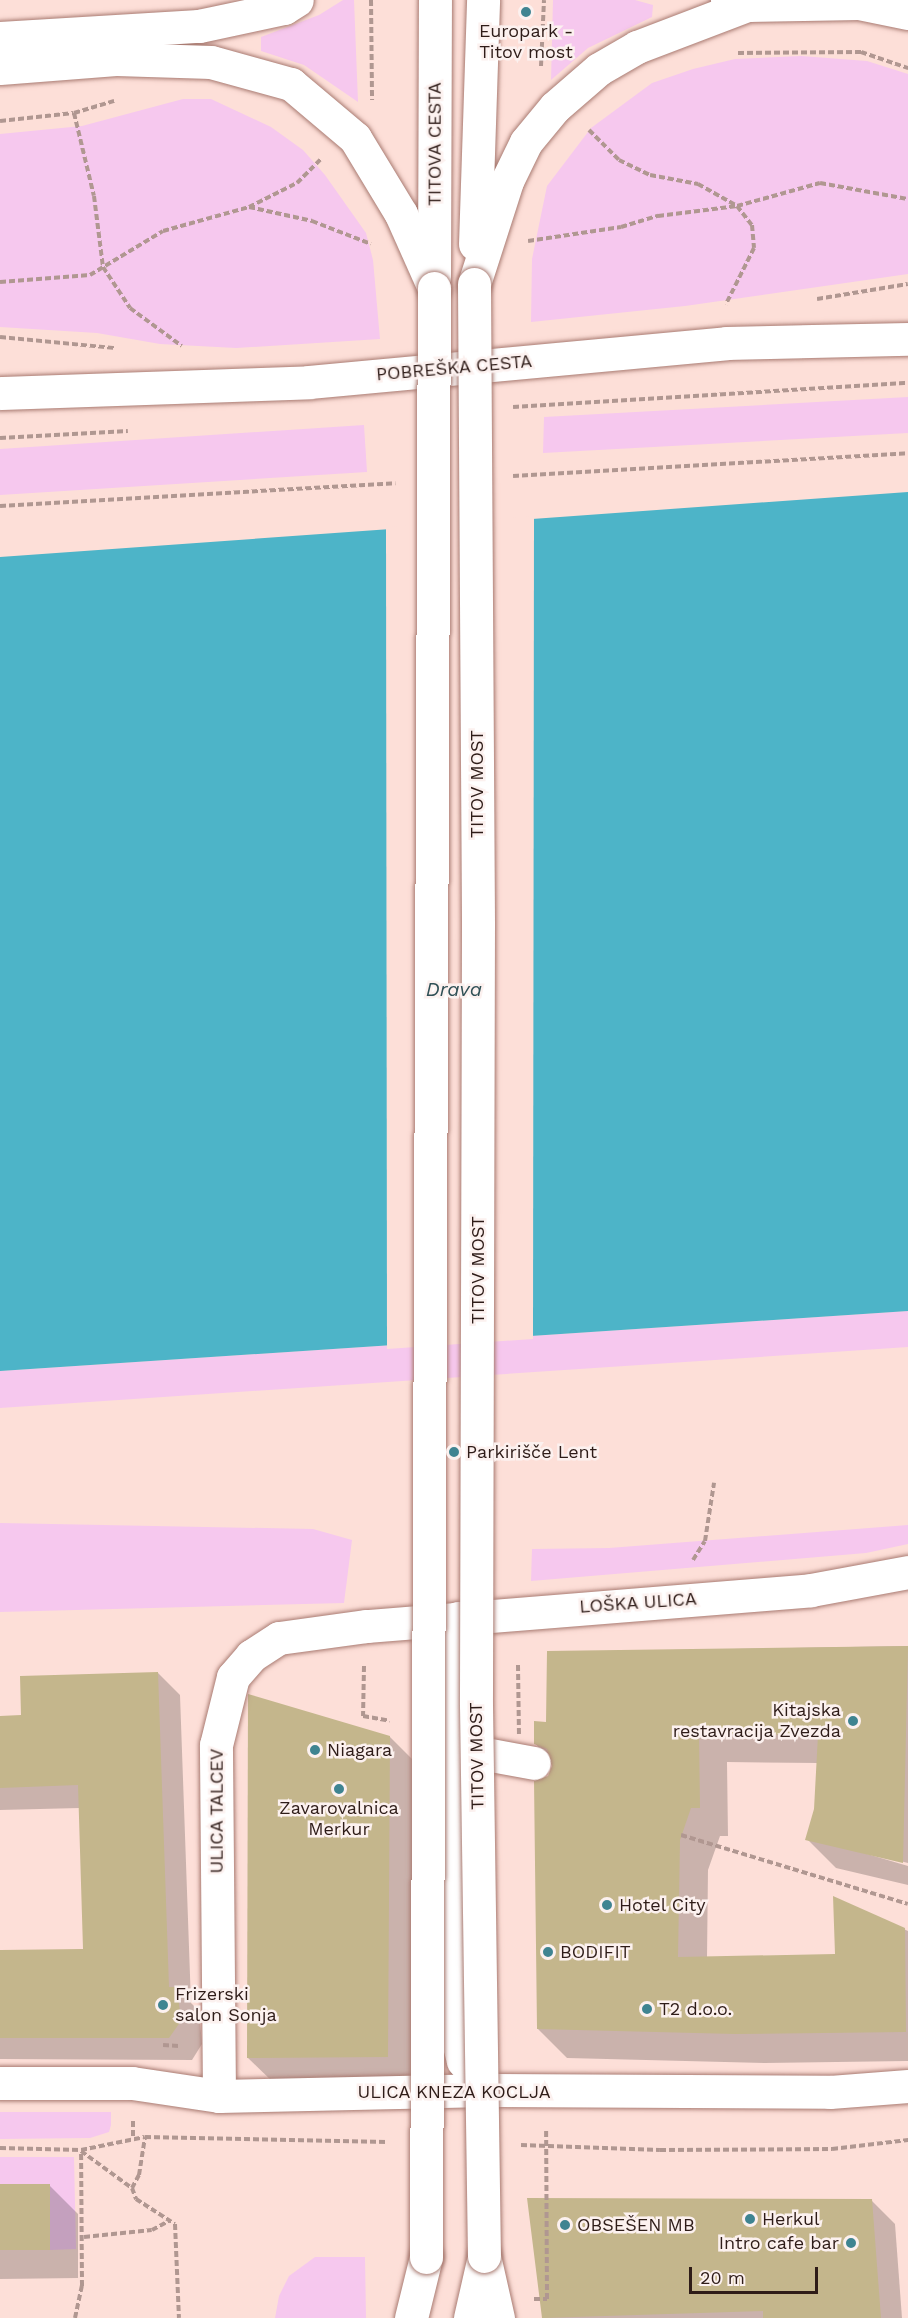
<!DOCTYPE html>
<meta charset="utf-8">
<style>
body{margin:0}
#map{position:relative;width:908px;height:2318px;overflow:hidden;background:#fddfd8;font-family:"Work Sans",sans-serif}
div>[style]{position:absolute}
.green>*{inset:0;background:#f6c8ee}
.water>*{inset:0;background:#4db4c8}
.pier>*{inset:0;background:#fddfd8}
.shadow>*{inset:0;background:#0003}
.building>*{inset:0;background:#c4b68c}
.path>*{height:4px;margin-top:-2px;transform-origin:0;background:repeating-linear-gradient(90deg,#b09791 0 6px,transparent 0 9px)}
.roads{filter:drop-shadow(0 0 2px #a97b72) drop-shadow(0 0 2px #a97b72)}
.minor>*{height:33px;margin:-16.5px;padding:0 16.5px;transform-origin:16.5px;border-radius:16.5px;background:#fff}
.major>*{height:33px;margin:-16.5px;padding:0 16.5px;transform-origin:16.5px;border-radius:16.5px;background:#fff}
.path-bridge>*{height:4px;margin-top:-2px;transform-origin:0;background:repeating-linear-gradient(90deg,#b09791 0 6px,transparent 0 9px)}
.bridges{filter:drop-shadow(0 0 2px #a97b72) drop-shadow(0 0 2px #a97b72)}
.major-bridge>*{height:33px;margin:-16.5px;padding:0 16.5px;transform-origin:16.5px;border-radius:16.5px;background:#fff}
.dots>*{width:16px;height:16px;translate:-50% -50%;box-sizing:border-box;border:3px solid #fcf1ef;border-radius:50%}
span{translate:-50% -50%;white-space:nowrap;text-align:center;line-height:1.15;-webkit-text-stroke:5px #fcf1ef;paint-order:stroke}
.poi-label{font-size:18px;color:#2e1c18}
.left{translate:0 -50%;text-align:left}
.right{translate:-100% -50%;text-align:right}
.street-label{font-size:18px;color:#2e1c18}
.water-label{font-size:20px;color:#305056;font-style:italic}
.scale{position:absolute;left:689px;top:2267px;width:129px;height:27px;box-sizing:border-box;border:3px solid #2e1c18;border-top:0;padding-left:8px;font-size:18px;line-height:21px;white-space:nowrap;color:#2e1c18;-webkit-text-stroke:4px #fcf1ef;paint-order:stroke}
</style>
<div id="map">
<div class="green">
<i style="clip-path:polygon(343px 0,354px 0,358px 102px,304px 65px,261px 51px,261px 37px,319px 15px)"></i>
<i style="clip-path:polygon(553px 0,635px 0,653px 5px,652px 17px,588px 48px,551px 80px)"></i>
<i style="clip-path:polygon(801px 56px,867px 61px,908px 74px,908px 274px,685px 306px,531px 322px,532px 259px,547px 186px,591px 128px,652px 83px,693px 69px,735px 59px)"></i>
<i style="clip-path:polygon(183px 99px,211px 99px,271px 127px,303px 150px,325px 175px,366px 233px,373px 260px,380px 339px,236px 348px,160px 344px,97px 333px,0 327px,0 134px,82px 126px)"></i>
<i style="clip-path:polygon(908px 397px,908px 433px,543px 453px,544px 417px)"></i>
<i style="clip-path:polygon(364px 425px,367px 472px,0 495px,0 449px)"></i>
<i style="clip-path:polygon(908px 1311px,908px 1347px,0 1408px,0 1371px)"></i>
<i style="clip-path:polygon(0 1523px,313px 1529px,352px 1540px,344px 1603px,0 1612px)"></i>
<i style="clip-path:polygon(908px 1525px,908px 1544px,866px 1553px,531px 1581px,532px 1549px,609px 1548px)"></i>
<i style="clip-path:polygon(0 2112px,111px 2112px,111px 2125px,109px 2132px,90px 2138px,0 2139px)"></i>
<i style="clip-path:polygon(0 2157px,74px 2157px,76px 2249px,50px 2250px,50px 2184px,0 2184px)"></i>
<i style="clip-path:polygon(315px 2257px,365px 2257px,366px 2318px,275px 2318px,279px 2296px,289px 2276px)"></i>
</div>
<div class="water">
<i style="clip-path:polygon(908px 492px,908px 1311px,0 1371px,0 557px)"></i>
</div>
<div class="pier">
<i style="clip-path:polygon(534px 516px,533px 1339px,387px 1349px,386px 527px)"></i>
</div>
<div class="shadow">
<i style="clip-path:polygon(908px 1646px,908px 1863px,840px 1846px,908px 1866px,908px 1885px,836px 1868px,807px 1839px,816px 1809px,818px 1763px,727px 1762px,728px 1836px,720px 1836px,708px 1870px,707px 1958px,836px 1956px,835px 1898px,908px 1931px,908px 2061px,765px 2063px,567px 2058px,538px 2029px,549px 1777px,554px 1766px,535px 1743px,547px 1724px,548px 1652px)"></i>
<i style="clip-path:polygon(158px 1673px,180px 1695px,191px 2003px,199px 2011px,202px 2044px,192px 2060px,0 2059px,0 1951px,84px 1951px,80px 1808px,0 1810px,0 1717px,23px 1716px)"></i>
<i style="clip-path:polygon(390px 1737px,419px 1766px,416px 2086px,277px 2086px,248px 2058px)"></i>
<i style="clip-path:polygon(0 2185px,49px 2185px,78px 2214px,78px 2278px,0 2279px)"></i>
<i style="clip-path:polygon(529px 2200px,872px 2201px,895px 2224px,902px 2318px,543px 2318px)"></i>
</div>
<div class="building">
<i style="clip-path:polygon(908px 1646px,903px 1863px,805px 1840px,814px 1809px,818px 1735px,699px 1734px,700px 1808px,691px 1808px,680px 1840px,678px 1957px,835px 1954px,833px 1896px,905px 1928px,906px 2032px,735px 2034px,537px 2029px,534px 1781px,548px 1776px,552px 1766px,547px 1749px,534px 1744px,534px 1721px,546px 1722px,547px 1651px)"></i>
<i style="clip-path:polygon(158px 1672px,169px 1987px,177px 1987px,181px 2021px,169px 2038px,0 2038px,0 1950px,83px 1949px,78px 1785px,0 1788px,0 1716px,21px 1715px,20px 1676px)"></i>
<i style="clip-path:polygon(248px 1694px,390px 1736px,388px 2057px,247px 2058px)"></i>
<i style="clip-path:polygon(0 2184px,50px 2184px,50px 2250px,0 2250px)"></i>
<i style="clip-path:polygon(527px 2198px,872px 2199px,881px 2318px,763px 2318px,763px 2311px,542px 2318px)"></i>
</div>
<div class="path">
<i style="left:371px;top:0;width:100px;rotate:89.4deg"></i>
<i style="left:738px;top:53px;width:123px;rotate:-0.5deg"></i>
<i style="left:861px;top:52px;width:50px;rotate:18.8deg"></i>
<i style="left:541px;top:66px;width:66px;rotate:-87.4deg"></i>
<i style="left:74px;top:113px;width:85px;rotate:76.5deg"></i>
<i style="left:94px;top:196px;width:72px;rotate:82.8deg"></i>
<i style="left:103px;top:267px;width:49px;rotate:56.6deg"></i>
<i style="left:130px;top:308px;width:64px;rotate:36.2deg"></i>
<i style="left:0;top:121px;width:74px;rotate:-6.2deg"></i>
<i style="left:74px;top:113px;width:42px;rotate:-16.7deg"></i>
<i style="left:589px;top:130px;width:42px;rotate:45deg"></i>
<i style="left:619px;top:160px;width:34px;rotate:26deg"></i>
<i style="left:650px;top:175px;width:49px;rotate:10.6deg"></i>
<i style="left:698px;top:184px;width:45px;rotate:29.4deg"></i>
<i style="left:737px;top:206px;width:24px;rotate:52deg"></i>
<i style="left:752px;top:225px;width:23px;rotate:85deg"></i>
<i style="left:754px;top:248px;width:63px;rotate:116.6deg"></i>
<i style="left:249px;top:207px;width:65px;rotate:12.5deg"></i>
<i style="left:312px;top:221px;width:63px;rotate:21.3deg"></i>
<i style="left:528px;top:241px;width:94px;rotate:-8.6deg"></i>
<i style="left:621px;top:227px;width:39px;rotate:-17deg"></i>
<i style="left:658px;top:216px;width:80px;rotate:-7.2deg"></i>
<i style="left:737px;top:206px;width:86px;rotate:-15.5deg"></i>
<i style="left:820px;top:183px;width:89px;rotate:10.3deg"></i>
<i style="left:0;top:282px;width:90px;rotate:-4.4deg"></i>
<i style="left:90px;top:275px;width:85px;rotate:-31.1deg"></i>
<i style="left:163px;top:231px;width:89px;rotate:-15.6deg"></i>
<i style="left:249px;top:207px;width:54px;rotate:-26.6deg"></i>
<i style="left:297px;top:183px;width:34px;rotate:-45deg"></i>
<i style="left:817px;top:299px;width:92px;rotate:-9.4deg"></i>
<i style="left:0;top:337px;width:116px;rotate:5.5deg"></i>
<i style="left:513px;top:407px;width:396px;rotate:-3.5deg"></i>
<i style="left:0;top:438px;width:128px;rotate:-3.1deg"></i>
<i style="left:513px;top:476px;width:396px;rotate:-3.3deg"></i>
<i style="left:0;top:506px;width:396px;rotate:-3.3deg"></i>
<i style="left:693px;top:1560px;width:22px;rotate:-58deg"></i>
<i style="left:705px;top:1541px;width:59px;rotate:-81.2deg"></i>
<i style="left:364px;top:1666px;width:50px;rotate:91.1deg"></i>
<i style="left:363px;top:1716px;width:27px;rotate:10deg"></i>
<i style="left:681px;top:1835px;width:237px;rotate:16.9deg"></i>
<i style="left:163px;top:2045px;width:16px;rotate:4deg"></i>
<i style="left:133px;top:2121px;width:17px;rotate:90deg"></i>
<i style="left:521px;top:2145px;width:139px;rotate:2.1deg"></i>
<i style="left:660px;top:2150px;width:172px;rotate:-0.3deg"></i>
<i style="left:832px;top:2149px;width:77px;rotate:-6.8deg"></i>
<i style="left:0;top:2148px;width:81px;rotate:1.4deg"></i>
<i style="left:81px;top:2150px;width:65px;rotate:-11.5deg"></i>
<i style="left:145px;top:2137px;width:242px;rotate:1.2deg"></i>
<i style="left:81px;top:2151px;width:63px;rotate:36deg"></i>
<i style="left:132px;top:2188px;width:12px;rotate:70deg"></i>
<i style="left:136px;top:2199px;width:46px;rotate:32.7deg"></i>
<i style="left:175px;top:2224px;width:94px;rotate:87.6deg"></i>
<i style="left:132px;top:2188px;width:15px;rotate:-62deg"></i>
<i style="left:139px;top:2175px;width:38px;rotate:-81deg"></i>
<i style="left:84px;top:2237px;width:68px;rotate:-5.9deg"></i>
<i style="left:152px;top:2230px;width:19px;rotate:-28deg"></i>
<i style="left:534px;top:2299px;width:13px"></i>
<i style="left:547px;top:2299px;width:169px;rotate:-90.3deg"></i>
<i style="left:75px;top:2318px;width:33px;rotate:-78deg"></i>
<i style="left:82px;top:2286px;width:135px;rotate:-90.4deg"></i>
</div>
<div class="roads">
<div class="minor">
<i style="left:0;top:393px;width:309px;rotate:-2deg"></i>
<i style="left:309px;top:382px;width:419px;rotate:-5.3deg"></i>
<i style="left:726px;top:343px;width:182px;rotate:-1.3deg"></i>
<i style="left:458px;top:1618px;width:427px;rotate:89.9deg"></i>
<i style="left:459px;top:2045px;width:16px;rotate:76deg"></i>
<i style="left:463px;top:2061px;width:38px;rotate:49deg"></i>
<i style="left:458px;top:1749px;width:77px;rotate:10.4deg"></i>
<i style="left:0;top:2083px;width:132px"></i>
<i style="left:132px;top:2083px;width:88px;rotate:8.5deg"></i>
<i style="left:219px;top:2096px;width:269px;rotate:-1.3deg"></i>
<i style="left:488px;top:2090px;width:342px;rotate:0.3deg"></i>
<i style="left:830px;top:2092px;width:78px;rotate:-4.4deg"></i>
<i style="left:219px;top:2096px;width:351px;rotate:-90.5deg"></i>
<i style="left:216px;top:1745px;width:70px;rotate:-76deg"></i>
<i style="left:233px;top:1677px;width:28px;rotate:-49deg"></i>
<i style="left:251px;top:1656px;width:33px;rotate:-33deg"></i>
<i style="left:279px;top:1638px;width:89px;rotate:-7.8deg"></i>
<i style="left:367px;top:1626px;width:445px;rotate:-4.6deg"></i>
<i style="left:811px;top:1590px;width:99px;rotate:-10.5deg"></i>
</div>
<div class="major">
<i style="left:727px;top:0;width:21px;rotate:14deg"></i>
<i style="left:747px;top:5px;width:112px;rotate:-1deg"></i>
<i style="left:859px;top:3px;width:50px;rotate:11.5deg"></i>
<i style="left:0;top:38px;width:199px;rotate:-3.5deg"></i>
<i style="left:199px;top:26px;width:87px;rotate:-12deg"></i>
<i style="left:284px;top:8px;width:15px;rotate:-32deg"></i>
<i style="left:0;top:68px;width:116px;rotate:-4.4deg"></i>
<i style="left:116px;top:59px;width:95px;rotate:1.8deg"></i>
<i style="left:211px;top:62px;width:83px;rotate:15.4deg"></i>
<i style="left:291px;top:84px;width:84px;rotate:40.2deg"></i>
<i style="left:355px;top:138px;width:89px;rotate:58.8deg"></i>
<i style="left:401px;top:214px;width:81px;rotate:66deg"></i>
<i style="left:475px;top:244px;width:244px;rotate:-88.1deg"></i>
<i style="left:434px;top:277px;width:277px;rotate:-89.8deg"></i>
<i style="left:474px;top:284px;width:108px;rotate:-72.2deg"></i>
<i style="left:507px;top:181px;width:43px;rotate:-64deg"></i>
<i style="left:526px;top:142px;width:45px;rotate:-50.4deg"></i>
<i style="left:555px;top:107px;width:58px;rotate:-40.8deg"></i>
<i style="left:599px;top:69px;width:44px;rotate:-30.1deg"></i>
<i style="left:637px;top:47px;width:118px;rotate:-20.9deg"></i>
<i style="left:484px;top:2256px;width:64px;rotate:77.3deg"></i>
<i style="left:411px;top:2318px;width:63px;rotate:-76.2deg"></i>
<i style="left:470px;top:2318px;width:58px;rotate:-77.2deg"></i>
</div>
</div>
<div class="path-bridge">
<i style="left:518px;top:1665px;width:70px;rotate:89.2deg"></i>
</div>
<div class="bridges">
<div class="major-bridge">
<i style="left:474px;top:284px;width:641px;rotate:89.64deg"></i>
<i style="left:478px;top:925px;width:780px;rotate:90.15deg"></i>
<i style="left:476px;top:1705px;width:551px;rotate:89.17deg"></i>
<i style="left:426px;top:2257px;width:1969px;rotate:-89.77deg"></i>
</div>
</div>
<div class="dots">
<i style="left:526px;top:12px;background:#3f8491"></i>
<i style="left:454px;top:1452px;background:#3f8491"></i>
<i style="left:853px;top:1721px;background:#3f8491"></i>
<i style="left:315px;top:1750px;background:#3f8491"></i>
<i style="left:339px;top:1789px;background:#3f8491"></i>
<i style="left:607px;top:1905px;background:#3f8491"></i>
<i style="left:548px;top:1952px;background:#3f8491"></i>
<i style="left:163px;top:2005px;background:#3f8491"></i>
<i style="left:647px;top:2009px;background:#3f8491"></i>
<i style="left:750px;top:2219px;background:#3f8491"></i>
<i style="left:565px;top:2225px;background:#3f8491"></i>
<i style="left:851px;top:2243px;background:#3f8491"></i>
</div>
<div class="poi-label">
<span style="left:526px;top:42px">Europark -<br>Titov most</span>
<span class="left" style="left:466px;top:1452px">Parkirišče Lent</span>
<span class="right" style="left:841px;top:1721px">Kitajska<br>restavracija Zvezda</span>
<span class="left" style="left:327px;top:1750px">Niagara</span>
<span style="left:339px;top:1819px">Zavarovalnica<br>Merkur</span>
<span class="left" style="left:619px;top:1905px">Hotel City</span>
<span class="left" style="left:560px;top:1952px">BODIFIT</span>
<span class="left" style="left:175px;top:2005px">Frizerski<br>salon Sonja</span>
<span class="left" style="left:659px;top:2009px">T2 d.o.o.</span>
<span class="left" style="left:762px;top:2219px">Herkul</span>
<span class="left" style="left:577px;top:2225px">OBSEŠEN MB</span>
<span class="right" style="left:839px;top:2243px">Intro cafe bar</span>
</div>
<div class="street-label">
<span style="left:435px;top:144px;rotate:-90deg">TITOVA CESTA</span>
<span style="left:454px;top:368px;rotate:-5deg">POBREŠKA CESTA</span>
<span style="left:477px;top:784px;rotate:-90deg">TITOV MOST</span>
<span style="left:478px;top:1270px;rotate:-90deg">TITOV MOST</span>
<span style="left:638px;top:1603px;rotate:-4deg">LOŠKA ULICA</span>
<span style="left:477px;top:1756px;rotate:-91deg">TITOV MOST</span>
<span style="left:217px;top:1811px;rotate:-90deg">ULICA TALCEV</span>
<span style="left:454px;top:2092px">ULICA KNEZA KOCLJA</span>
</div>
<div class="water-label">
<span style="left:454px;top:989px">Drava</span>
</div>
<div class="scale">20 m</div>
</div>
